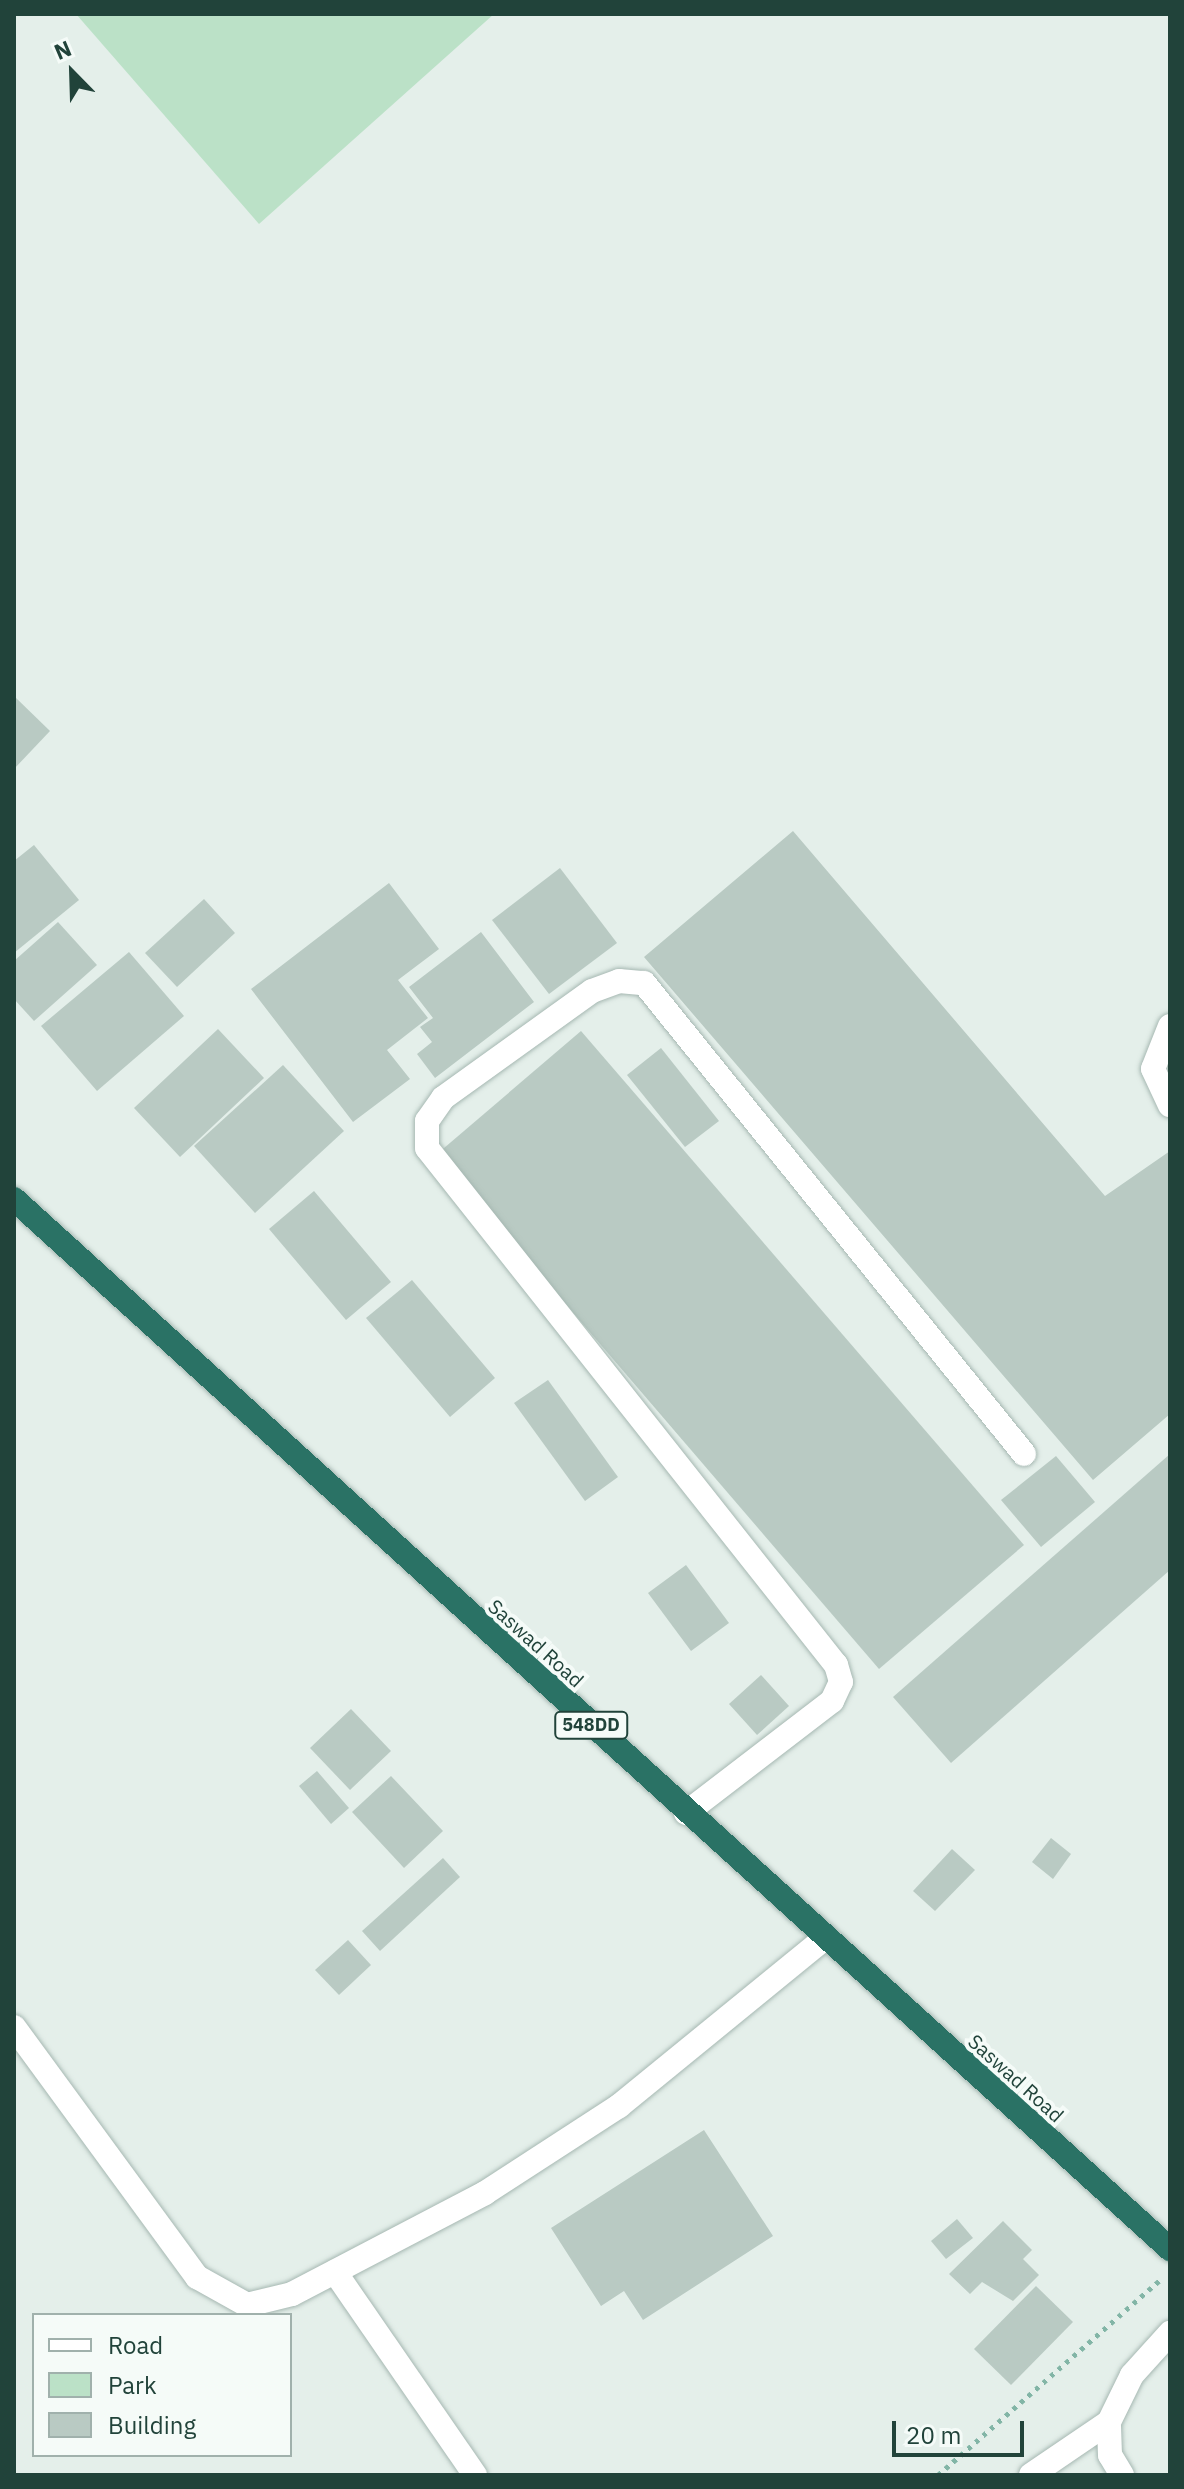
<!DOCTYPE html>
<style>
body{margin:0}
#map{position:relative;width:1184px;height:2489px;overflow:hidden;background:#e4efea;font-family:"IBM Plex Sans",sans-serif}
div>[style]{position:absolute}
.green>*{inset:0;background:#bbe1c7}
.building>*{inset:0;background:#b9cac3}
.path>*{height:5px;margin-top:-2.5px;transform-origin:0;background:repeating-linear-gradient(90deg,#82b5a6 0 4px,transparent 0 10px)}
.roads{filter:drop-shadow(0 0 2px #a6b8b2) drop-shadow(0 0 2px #a6b8b2)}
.minor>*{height:24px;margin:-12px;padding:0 12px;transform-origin:12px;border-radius:12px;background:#fff}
.highway>*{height:24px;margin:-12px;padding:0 12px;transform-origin:12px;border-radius:12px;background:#2a7265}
span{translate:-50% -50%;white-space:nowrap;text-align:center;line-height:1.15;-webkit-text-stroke:8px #f5fbf8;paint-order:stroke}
.shield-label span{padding:2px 6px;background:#f5fbf8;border:2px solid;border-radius:6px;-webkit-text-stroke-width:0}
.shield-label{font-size:18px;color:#21433a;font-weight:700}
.street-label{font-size:20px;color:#21433a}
.frame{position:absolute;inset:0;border:16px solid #21433a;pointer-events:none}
.legend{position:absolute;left:32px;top:2313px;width:260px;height:144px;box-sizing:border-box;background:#f5fbf8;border:2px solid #a0b1ac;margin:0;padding:10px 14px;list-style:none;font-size:24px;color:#21433a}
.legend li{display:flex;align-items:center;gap:16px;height:40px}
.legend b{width:40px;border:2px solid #a0b1ac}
.north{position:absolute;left:32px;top:32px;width:80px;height:80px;-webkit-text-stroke:6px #f5fbf8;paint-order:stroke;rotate:337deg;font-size:22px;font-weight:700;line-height:32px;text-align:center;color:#21433a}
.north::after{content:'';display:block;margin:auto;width:28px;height:36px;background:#21433a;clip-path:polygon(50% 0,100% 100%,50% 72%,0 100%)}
.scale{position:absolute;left:892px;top:2421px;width:132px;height:36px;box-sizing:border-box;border:4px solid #21433a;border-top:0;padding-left:10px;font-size:24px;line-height:28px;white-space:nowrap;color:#21433a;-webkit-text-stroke:6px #f5fbf8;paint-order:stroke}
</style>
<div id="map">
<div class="green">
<i style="clip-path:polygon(76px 14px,494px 14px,259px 224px)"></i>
</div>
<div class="building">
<i style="clip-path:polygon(14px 696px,50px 731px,14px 769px)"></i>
<i style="clip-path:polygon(793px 831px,1105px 1196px,1170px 1151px,1170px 1414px,1093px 1480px,644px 957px)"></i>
<i style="clip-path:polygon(34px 845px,79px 900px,14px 953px,14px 861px)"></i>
<i style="clip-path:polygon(560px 868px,617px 943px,549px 994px,492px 920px)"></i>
<i style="clip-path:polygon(389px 883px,439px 949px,398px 980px,428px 1018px,387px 1050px,410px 1079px,353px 1122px,251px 989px)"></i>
<i style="clip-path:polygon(204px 899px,235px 933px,177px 987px,145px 953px)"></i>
<i style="clip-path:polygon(58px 922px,97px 965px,34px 1021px,14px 999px,14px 961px)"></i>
<i style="clip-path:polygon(481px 932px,534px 1002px,435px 1078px,417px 1054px,432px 1042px,420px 1027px,433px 1018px,409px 987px)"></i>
<i style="clip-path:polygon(129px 952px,184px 1016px,97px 1091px,41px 1026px)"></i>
<i style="clip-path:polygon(218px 1029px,264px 1078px,180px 1157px,134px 1108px)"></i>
<i style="clip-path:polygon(581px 1031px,1024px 1545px,879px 1669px,437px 1154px)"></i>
<i style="clip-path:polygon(661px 1048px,719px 1121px,685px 1147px,627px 1075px)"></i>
<i style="clip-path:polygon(283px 1065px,344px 1131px,255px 1213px,194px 1146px)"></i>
<i style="clip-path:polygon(314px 1191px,391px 1282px,346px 1320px,269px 1229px)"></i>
<i style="clip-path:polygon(412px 1280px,495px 1378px,450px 1417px,366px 1318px)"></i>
<i style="clip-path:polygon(548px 1380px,618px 1477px,585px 1501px,514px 1403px)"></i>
<i style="clip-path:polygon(1170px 1454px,1170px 1570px,951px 1763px,893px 1697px)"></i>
<i style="clip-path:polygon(1056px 1456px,1095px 1502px,1041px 1547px,1001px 1500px)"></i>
<i style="clip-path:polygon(686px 1565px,729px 1623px,691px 1651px,648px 1593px)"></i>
<i style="clip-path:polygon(761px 1675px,789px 1706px,757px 1735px,729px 1704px)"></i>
<i style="clip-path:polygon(351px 1709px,391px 1751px,350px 1790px,310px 1748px)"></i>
<i style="clip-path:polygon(317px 1771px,349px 1808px,331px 1824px,299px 1786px)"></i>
<i style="clip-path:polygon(391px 1776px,443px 1831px,404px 1868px,352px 1812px)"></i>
<i style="clip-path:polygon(1051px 1838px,1071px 1854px,1053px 1879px,1032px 1862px)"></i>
<i style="clip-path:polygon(952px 1849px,975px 1870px,935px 1911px,913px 1891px)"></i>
<i style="clip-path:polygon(443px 1858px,460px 1877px,380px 1951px,362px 1931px)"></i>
<i style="clip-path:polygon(348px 1940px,371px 1965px,339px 1995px,315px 1970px)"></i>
<i style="clip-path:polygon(704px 2130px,773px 2236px,643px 2320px,624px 2291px,601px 2306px,551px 2228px)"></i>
<i style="clip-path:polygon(957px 2219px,973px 2238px,946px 2259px,931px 2241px)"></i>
<i style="clip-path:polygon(1003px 2221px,1032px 2250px,1023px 2259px,1039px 2275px,1013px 2301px,982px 2282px,970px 2294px,949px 2274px)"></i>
<i style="clip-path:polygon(1036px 2286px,1073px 2322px,1011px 2385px,974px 2349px)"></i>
</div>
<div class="path">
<i style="left:938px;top:2475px;width:295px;rotate:-41.3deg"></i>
</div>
<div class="roads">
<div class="minor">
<i style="left:1170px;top:1026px;width:46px;rotate:111.6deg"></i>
<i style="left:1153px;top:1069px;width:40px;rotate:65deg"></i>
<i style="left:686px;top:1813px;width:184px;rotate:-37.5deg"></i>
<i style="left:832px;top:1701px;width:21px;rotate:-65deg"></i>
<i style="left:841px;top:1682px;width:18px;rotate:-106deg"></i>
<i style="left:836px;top:1665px;width:659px;rotate:-128.35deg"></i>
<i style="left:427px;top:1148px;width:27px;rotate:-90deg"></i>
<i style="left:427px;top:1121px;width:28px;rotate:-55deg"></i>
<i style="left:443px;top:1098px;width:183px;rotate:-35.7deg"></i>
<i style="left:592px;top:991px;width:29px;rotate:-20deg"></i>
<i style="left:619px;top:981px;width:25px;rotate:5deg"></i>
<i style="left:644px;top:983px;width:605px;rotate:51.1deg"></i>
<i style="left:14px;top:2027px;width:310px;rotate:53.8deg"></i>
<i style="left:197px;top:2277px;width:57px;rotate:29.2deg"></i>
<i style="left:247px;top:2305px;width:46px;rotate:-13.7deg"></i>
<i style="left:292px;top:2294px;width:218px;rotate:-27.6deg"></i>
<i style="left:485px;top:2193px;width:160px;rotate:-33deg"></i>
<i style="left:619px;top:2106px;width:266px;rotate:-39.2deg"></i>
<i style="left:335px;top:2272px;width:247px;rotate:55.4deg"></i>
<i style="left:1031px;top:2475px;width:94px;rotate:-34.2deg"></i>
<i style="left:1122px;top:2475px;width:23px;rotate:-121deg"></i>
<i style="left:1110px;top:2455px;width:33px;rotate:-92deg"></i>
<i style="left:1109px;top:2422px;width:52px;rotate:-63.9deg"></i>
<i style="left:1132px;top:2375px;width:57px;rotate:-47.9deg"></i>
</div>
<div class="highway">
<i style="left:14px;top:1199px;width:1562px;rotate:42.25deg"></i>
</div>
</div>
<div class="shield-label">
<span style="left:591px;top:1725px">548DD</span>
</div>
<div class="street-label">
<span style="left:536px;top:1643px;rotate:42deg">Saswad Road</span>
<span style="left:1016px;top:2078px;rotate:42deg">Saswad Road</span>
</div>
<div class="frame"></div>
<ul class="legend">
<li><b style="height:10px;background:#fff"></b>Road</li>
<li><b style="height:22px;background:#bbe1c7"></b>Park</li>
<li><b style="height:22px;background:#b9cac3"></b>Building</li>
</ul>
<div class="north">N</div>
<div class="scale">20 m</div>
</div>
